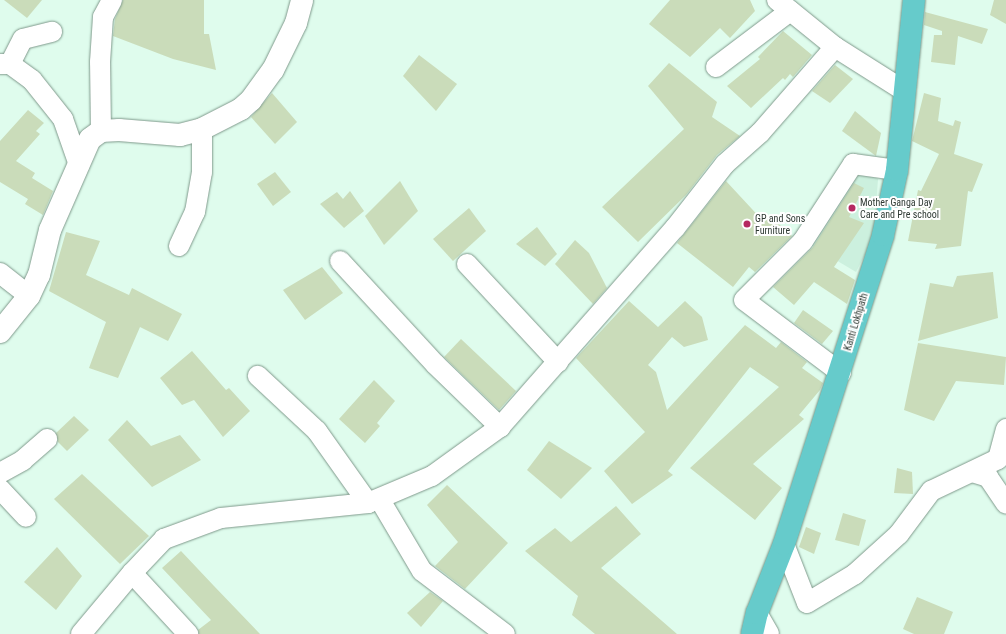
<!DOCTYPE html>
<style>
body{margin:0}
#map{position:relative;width:1006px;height:634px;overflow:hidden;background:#dffced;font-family:"Roboto Condensed",sans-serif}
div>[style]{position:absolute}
.built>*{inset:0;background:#ccf0de}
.building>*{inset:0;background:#cadcba}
.roads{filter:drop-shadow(0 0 1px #7f998b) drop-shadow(0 0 1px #7f998b)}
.street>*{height:20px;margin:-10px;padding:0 10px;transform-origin:10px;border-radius:10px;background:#fff}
.secondary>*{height:22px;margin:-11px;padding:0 11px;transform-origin:11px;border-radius:11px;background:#fff}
.primary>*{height:22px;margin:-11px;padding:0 11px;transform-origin:11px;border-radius:11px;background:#66cbcb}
.dots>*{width:11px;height:11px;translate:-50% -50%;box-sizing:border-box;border:2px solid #fff;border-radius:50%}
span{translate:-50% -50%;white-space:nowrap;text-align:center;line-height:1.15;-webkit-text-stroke:4px #fff;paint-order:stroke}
.poi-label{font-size:10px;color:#2e3933}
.left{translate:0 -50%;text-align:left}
.street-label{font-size:10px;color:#2e3933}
</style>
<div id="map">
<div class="built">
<i style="clip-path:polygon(853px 169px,878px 179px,874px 237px,856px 272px,809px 244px)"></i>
</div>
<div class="building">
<i style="clip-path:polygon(4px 0,42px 0,27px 18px)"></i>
<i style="clip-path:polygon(123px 0,204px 0,204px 34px,209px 34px,216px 70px,173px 59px,113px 36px,115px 19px)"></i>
<i style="clip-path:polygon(670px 0,750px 0,755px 11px,730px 38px,720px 28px,690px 57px,649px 24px)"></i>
<i style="clip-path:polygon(994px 0,1006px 0,1006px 24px,990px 15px)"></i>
<i style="clip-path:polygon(925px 12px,988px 29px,982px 44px,958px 36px,955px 65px,931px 62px,934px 35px,942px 35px,942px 31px,924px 25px)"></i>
<i style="clip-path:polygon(783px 31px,812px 55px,793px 77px,790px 74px,785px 80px,783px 78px,751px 108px,727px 86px,760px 59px,758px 57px)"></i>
<i style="clip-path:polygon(419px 55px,457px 84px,436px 111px,403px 76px)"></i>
<i style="clip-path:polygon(669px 63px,717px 102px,712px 117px,740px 136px,717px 155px,686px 195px,638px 242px,602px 207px,684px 129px,648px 86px)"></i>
<i style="clip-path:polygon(835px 65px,853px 79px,830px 103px,812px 91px)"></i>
<i style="clip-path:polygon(272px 93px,297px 122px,275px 144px,251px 117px)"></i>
<i style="clip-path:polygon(924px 93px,941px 98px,938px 121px,953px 126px,955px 120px,961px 122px,954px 154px,983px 164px,972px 192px,968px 191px,961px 246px,935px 249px,937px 244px,908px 241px,918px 190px,921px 191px,939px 154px,912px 141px)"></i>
<i style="clip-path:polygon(28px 110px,44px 123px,36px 131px,40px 134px,16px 161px,35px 173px,32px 178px,53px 191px,43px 215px,25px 204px,28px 199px,0 182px,0 141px)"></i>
<i style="clip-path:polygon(855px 111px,881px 133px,876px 156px,842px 131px)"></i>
<i style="clip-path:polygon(275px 172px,291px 192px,273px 206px,257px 184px)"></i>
<i style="clip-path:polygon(400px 181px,418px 211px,384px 245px,365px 216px)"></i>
<i style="clip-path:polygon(726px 181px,764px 222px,770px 216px,792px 236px,755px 272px,749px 267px,733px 287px,677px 243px)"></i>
<i style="clip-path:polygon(854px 183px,864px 188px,849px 217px,864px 223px,834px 267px,855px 280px,847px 304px,814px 282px,794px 305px,773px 287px,813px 247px)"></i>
<i style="clip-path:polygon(350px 191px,364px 211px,344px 228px,320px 204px,337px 192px,343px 199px)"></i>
<i style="clip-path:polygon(469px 208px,486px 231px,453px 261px,433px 239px)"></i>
<i style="clip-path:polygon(537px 227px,557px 254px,545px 266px,516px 244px)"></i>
<i style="clip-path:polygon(66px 232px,100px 241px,86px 275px,129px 295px,132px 288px,182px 314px,168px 341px,140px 327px,118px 378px,89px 368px,106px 322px,49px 291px)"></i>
<i style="clip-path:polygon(575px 240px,589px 253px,607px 288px,593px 304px,555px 264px)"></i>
<i style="clip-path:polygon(322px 267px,343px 293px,305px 320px,283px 290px)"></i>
<i style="clip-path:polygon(993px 272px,998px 318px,918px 341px,930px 283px,953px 287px,957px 276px)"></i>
<i style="clip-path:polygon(629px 301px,658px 327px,685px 301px,702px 317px,708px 340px,684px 347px,672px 337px,648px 365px,656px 372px,667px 410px,745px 325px,776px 348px,781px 342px,807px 362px,802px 368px,823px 383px,820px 390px,799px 415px,804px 419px,753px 464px,782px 488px,755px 520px,690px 468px,779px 387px,750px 367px,668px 471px,673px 475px,632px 504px,604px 471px,645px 432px,576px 358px)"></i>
<i style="clip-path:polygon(803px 310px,833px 331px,822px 344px,794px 323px)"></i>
<i style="clip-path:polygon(461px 339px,516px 391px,499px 410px,444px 357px)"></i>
<i style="clip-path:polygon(918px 343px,1006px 357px,1004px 385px,956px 381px,934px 421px,904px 410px)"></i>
<i style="clip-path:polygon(192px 351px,226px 390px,229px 388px,250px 411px,223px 437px,194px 400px,182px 405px,160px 378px)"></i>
<i style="clip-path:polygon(374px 380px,395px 401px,377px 423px,380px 426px,365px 443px,339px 419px)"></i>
<i style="clip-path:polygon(74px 416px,89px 430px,67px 451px,58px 442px,56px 433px)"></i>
<i style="clip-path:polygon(127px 420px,151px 446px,180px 435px,201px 460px,152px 487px,108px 440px)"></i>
<i style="clip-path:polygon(549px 441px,592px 468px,561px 499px,527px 470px)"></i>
<i style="clip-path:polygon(897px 468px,912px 472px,913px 494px,894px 493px)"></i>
<i style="clip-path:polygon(82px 474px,149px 536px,120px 564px,54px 499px)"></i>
<i style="clip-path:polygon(447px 485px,508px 543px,465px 589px,435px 566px,458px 542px,427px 505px)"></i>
<i style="clip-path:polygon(616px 506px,641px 534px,601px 568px,677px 634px,595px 634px,572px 615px,578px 596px,525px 551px,555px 528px,571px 542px)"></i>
<i style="clip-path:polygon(843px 513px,866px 520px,859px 546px,835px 540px)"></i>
<i style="clip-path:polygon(806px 527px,821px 533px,814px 554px,799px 547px)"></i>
<i style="clip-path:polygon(57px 547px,82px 576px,56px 610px,24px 582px)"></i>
<i style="clip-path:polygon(181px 551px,214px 586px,260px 634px,199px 634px,198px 630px,211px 620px,162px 568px)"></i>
<i style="clip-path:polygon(430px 592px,443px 601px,421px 627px,407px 613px)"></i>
<i style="clip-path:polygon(917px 597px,953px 612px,944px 634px,914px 634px,903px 629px)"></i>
</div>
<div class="roads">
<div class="street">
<i style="left:777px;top:0;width:75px;rotate:39deg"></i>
<i style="left:0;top:64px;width:10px"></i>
<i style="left:10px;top:64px;width:27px;rotate:36deg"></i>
<i style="left:32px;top:80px;width:50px;rotate:51.5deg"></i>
<i style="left:63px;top:119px;width:49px;rotate:70.8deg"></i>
<i style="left:10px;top:64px;width:28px;rotate:-63deg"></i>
<i style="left:23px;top:39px;width:30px;rotate:-14deg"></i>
<i style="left:716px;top:67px;width:93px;rotate:-37.1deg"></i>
<i style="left:101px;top:131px;width:69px;rotate:-90.8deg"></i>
<i style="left:100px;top:62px;width:45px;rotate:-86.2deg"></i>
<i style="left:103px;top:17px;width:19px;rotate:-62deg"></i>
<i style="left:179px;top:246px;width:38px;rotate:-65deg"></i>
<i style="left:195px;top:212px;width:41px;rotate:-80.1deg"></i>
<i style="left:202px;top:172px;width:43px;rotate:-90deg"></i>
<i style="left:340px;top:261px;width:140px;rotate:47.3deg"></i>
<i style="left:435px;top:364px;width:91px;rotate:44.1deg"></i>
<i style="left:467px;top:264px;width:134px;rotate:47.1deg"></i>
<i style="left:0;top:273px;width:37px;rotate:38deg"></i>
<i style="left:841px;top:373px;width:121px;rotate:-143deg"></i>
<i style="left:744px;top:300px;width:83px;rotate:-45deg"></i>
<i style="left:803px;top:241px;width:92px;rotate:-57deg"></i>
<i style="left:853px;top:164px;width:44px;rotate:7.8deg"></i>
<i style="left:972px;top:472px;width:17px;rotate:17deg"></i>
<i style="left:988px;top:477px;width:32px;rotate:56deg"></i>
<i style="left:0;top:473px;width:26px;rotate:-29deg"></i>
<i style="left:23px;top:460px;width:32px;rotate:-41deg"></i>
<i style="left:0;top:489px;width:38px;rotate:47deg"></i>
<i style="left:380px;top:500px;width:82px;rotate:59.4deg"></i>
<i style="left:422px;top:571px;width:104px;rotate:37.2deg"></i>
<i style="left:368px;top:503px;width:69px;rotate:-22.9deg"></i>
<i style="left:432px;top:476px;width:84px;rotate:-35.8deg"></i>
<i style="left:500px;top:427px;width:265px;rotate:-48.7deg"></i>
<i style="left:675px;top:228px;width:81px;rotate:-52deg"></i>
<i style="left:725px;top:164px;width:47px;rotate:-41.5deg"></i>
<i style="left:760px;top:133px;width:114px;rotate:-48.9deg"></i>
<i style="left:835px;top:47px;width:80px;rotate:32.3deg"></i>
<i style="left:784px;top:544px;width:63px;rotate:68.7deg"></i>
<i style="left:807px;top:603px;width:56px;rotate:-31.1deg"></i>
<i style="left:855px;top:574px;width:59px;rotate:-42.3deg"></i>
<i style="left:899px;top:534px;width:54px;rotate:-53.3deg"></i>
<i style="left:931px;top:491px;width:74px;rotate:-25.5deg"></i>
<i style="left:998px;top:459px;width:31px;rotate:-75deg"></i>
<i style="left:132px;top:573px;width:47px;rotate:-46.7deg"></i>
<i style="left:164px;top:539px;width:61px;rotate:-20.2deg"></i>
<i style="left:221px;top:518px;width:148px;rotate:-5.8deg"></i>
<i style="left:368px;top:503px;width:88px;rotate:-125.3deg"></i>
<i style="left:317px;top:431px;width:81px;rotate:-137deg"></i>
<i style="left:757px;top:613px;width:24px;rotate:60deg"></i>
<i style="left:81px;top:634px;width:80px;rotate:-50.1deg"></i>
<i style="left:132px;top:573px;width:83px;rotate:47.4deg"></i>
</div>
<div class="secondary">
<i style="left:0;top:332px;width:46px;rotate:-51.1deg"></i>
<i style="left:29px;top:296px;width:23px;rotate:-65deg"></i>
<i style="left:39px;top:275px;width:46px;rotate:-76.3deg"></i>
<i style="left:50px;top:230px;width:99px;rotate:-66.3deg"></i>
<i style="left:90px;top:139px;width:14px;rotate:-36deg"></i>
<i style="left:101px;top:131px;width:18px;rotate:-3deg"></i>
<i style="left:119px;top:130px;width:61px;rotate:4.7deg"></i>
<i style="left:180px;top:135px;width:23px;rotate:-15deg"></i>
<i style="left:202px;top:129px;width:44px;rotate:-27.1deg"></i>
<i style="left:241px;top:109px;width:13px;rotate:-42deg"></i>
<i style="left:251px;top:100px;width:37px;rotate:-54deg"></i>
<i style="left:273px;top:70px;width:52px;rotate:-63.9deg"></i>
<i style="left:296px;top:23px;width:24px;rotate:-75deg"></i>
</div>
<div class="primary">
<i style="left:752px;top:634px;width:22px;rotate:-77deg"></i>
<i style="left:757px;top:613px;width:74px;rotate:-68.6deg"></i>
<i style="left:784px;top:544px;width:324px;rotate:-72.2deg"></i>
<i style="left:883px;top:235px;width:66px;rotate:-77.8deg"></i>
<i style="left:897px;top:170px;width:171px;rotate:-84.3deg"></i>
</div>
</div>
<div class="dots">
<i style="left:852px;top:208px;background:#b52961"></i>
<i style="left:747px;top:224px;background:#b52961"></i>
</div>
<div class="poi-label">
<span class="left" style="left:860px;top:208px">Mother Ganga Day<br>Care and Pre school</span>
<span class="left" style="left:755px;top:224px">GP and Sons<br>Furniture</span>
</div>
<div class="street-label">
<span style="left:856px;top:322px;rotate:-73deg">Kanti Lokhpath</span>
</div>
</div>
